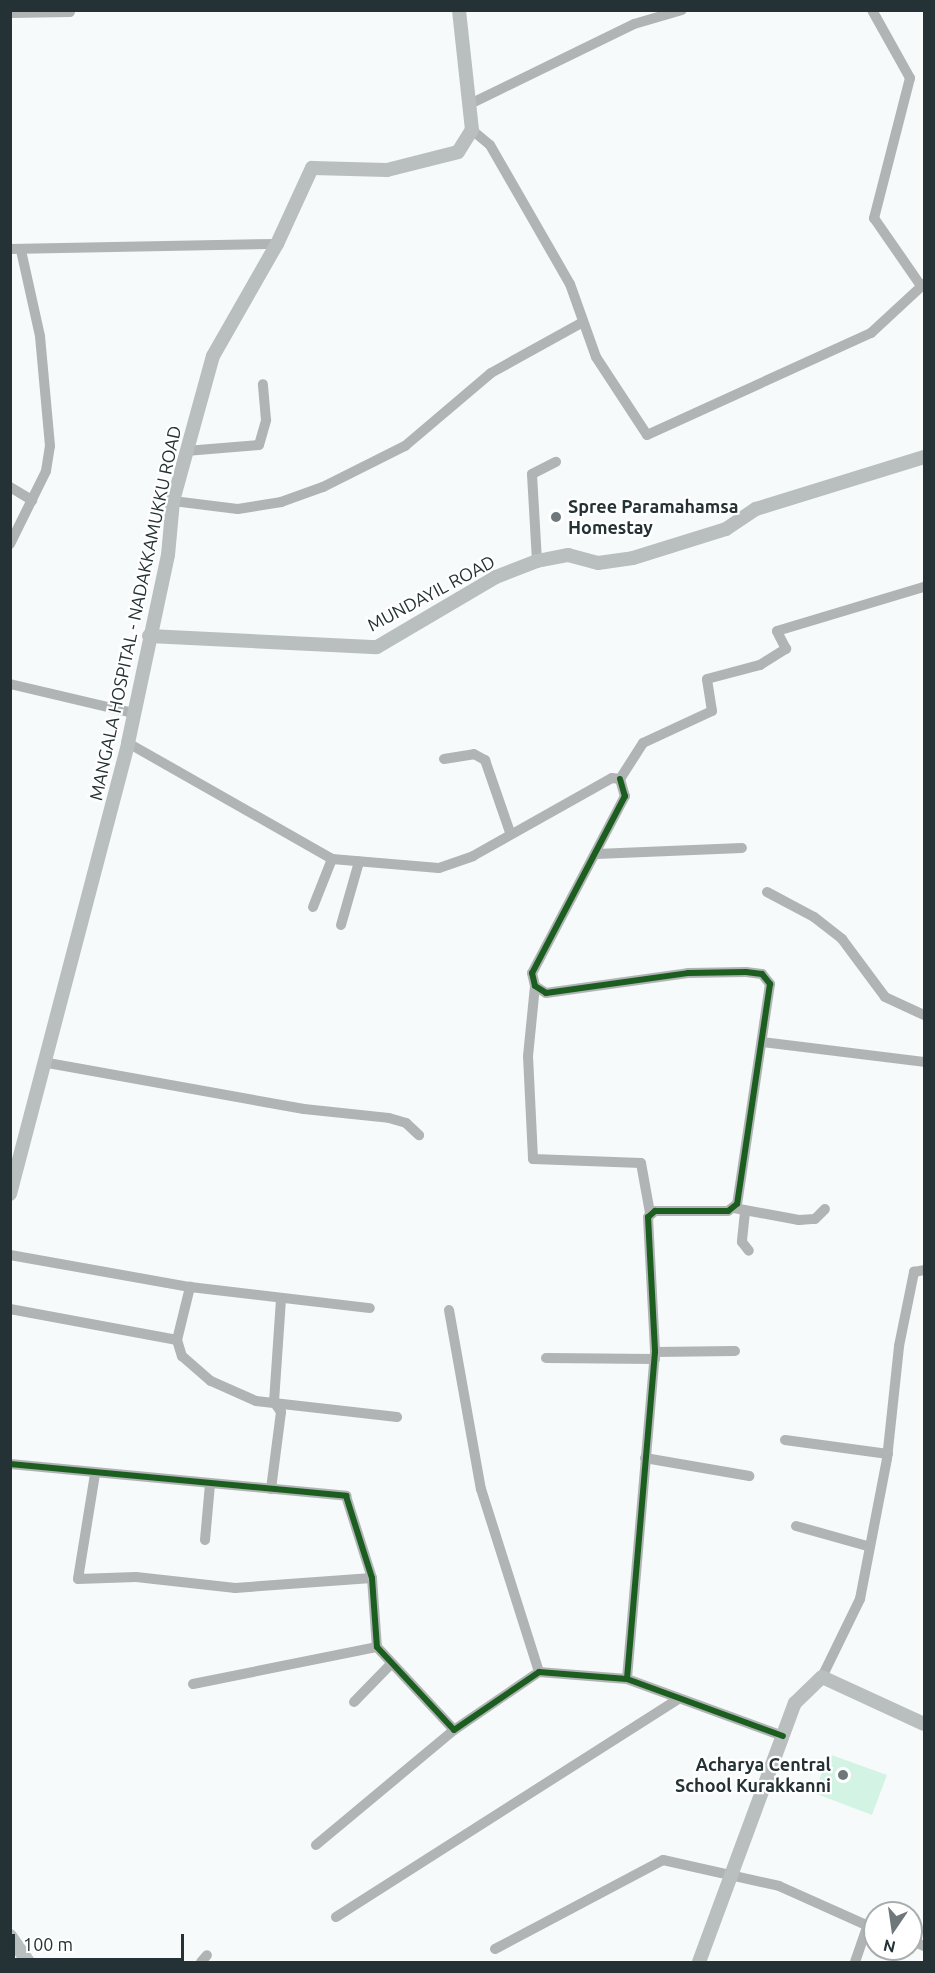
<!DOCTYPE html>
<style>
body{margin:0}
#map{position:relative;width:935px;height:1973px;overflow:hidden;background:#f7fafb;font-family:Ubuntu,sans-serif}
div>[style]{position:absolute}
.green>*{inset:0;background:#d3f4e4}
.minor>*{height:10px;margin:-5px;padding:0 5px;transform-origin:5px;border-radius:5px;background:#b0b4b4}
.secondary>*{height:14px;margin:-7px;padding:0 7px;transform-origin:7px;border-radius:7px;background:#b9bebe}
.cycleway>*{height:6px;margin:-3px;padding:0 3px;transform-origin:3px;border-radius:3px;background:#1b5e20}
.dots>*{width:16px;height:16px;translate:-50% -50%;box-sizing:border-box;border:3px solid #fff;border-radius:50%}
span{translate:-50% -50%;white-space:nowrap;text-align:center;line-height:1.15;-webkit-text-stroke:4.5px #fff;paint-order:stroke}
.poi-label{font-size:18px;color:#253235;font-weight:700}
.left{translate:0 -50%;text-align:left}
.right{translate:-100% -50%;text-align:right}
.street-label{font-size:18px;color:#253235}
.frame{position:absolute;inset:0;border:12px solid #253235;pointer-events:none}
.north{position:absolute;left:863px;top:1901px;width:60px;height:60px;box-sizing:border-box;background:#fff;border:2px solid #a8adae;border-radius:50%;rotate:193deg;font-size:16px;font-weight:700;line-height:24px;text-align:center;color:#253235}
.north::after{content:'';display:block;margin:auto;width:21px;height:27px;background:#6e787a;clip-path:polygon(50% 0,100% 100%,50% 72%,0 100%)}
.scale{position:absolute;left:12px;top:1934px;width:172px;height:27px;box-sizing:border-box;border:3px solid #253235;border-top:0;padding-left:8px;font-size:18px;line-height:21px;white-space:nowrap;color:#253235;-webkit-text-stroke:4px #fff;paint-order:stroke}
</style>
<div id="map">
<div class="green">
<i style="clip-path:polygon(829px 1754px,887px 1775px,872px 1815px,814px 1793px)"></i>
</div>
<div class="minor">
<i style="left:872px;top:10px;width:78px;rotate:60.8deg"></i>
<i style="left:910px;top:78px;width:145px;rotate:104.4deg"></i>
<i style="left:874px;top:218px;width:83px;rotate:55.3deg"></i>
<i style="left:10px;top:13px;width:60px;rotate:-1deg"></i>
<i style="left:470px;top:104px;width:182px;rotate:-26deg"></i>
<i style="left:634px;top:24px;width:50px;rotate:-16.3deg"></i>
<i style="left:472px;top:130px;width:23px;rotate:40deg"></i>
<i style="left:490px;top:145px;width:160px;rotate:60.1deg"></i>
<i style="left:570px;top:284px;width:77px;rotate:70.4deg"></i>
<i style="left:596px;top:357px;width:93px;rotate:56.8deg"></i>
<i style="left:647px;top:435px;width:246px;rotate:-24.5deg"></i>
<i style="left:871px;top:333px;width:72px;rotate:-42.8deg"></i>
<i style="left:10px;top:249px;width:267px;rotate:-1.1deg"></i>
<i style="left:186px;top:451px;width:73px;rotate:-4.7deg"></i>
<i style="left:259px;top:445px;width:26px;rotate:-74deg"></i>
<i style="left:266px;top:420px;width:36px;rotate:-95deg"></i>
<i style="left:10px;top:487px;width:26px;rotate:31deg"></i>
<i style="left:173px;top:501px;width:65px;rotate:7deg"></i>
<i style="left:238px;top:509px;width:44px;rotate:-9.2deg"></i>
<i style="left:281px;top:502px;width:45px;rotate:-19.7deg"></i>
<i style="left:323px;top:487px;width:92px;rotate:-26.6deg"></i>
<i style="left:405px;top:446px;width:113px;rotate:-40.3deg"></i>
<i style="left:491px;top:373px;width:105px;rotate:-29deg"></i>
<i style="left:10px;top:544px;width:81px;rotate:-63.7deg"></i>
<i style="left:46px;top:471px;width:25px;rotate:-81deg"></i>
<i style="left:50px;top:446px;width:110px;rotate:-95.2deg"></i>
<i style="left:40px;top:336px;width:88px;rotate:-102.5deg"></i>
<i style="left:537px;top:561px;width:87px;rotate:-93.3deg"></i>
<i style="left:532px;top:474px;width:27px;rotate:-27deg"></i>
<i style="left:10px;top:684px;width:126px;rotate:13.3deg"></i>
<i style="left:128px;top:743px;width:235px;rotate:29.6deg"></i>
<i style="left:332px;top:859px;width:107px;rotate:4.8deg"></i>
<i style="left:439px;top:868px;width:36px;rotate:-19deg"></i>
<i style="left:473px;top:856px;width:159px;rotate:-29.3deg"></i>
<i style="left:612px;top:778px;width:8px;rotate:7deg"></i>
<i style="left:620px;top:779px;width:43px;rotate:-57.4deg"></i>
<i style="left:643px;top:743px;width:76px;rotate:-24.9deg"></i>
<i style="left:712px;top:711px;width:32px;rotate:-99deg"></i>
<i style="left:707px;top:679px;width:55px;rotate:-14.8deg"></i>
<i style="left:760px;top:665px;width:31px;rotate:-32deg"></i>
<i style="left:786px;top:649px;width:20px;rotate:-117deg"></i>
<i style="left:777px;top:631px;width:153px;rotate:-16.7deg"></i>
<i style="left:444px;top:759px;width:30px;rotate:-9deg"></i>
<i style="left:474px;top:754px;width:13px;rotate:29deg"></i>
<i style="left:485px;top:760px;width:76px;rotate:70.9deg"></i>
<i style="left:620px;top:779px;width:18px;rotate:74deg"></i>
<i style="left:625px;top:796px;width:200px;rotate:117.7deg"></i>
<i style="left:532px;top:973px;width:13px;rotate:77deg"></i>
<i style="left:535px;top:986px;width:13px;rotate:32deg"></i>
<i style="left:546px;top:993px;width:143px;rotate:-8deg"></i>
<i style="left:688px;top:973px;width:58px;rotate:-1deg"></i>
<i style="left:746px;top:972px;width:16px;rotate:7deg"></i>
<i style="left:762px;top:974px;width:13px;rotate:51deg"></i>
<i style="left:770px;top:984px;width:222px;rotate:98.5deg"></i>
<i style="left:737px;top:1204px;width:11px;rotate:142deg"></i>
<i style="left:728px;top:1211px;width:73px;rotate:180deg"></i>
<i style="left:655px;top:1211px;width:9px;rotate:139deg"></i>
<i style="left:648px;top:1217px;width:135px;rotate:87deg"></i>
<i style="left:655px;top:1352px;width:328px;rotate:94.9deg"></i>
<i style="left:596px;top:854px;width:146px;rotate:-2.4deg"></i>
<i style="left:767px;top:892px;width:53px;rotate:28deg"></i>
<i style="left:814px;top:917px;width:36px;rotate:38deg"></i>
<i style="left:842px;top:939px;width:72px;rotate:53.4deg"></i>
<i style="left:885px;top:997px;width:43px;rotate:24.8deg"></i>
<i style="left:313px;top:907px;width:52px;rotate:-68.4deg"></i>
<i style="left:341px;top:925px;width:66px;rotate:-74.1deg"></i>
<i style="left:535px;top:986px;width:70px;rotate:95.7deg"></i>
<i style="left:528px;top:1056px;width:103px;rotate:87.2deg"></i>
<i style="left:533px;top:1159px;width:108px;rotate:2.1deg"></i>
<i style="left:641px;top:1163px;width:51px;rotate:79.8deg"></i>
<i style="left:762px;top:1042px;width:163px;rotate:7deg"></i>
<i style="left:48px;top:1063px;width:260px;rotate:10.2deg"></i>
<i style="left:304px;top:1109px;width:85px;rotate:6deg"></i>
<i style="left:389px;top:1118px;width:18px;rotate:16deg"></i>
<i style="left:406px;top:1123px;width:18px;rotate:43deg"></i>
<i style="left:734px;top:1208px;width:66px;rotate:10.5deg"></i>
<i style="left:799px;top:1220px;width:16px;rotate:-4deg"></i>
<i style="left:815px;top:1219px;width:14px;rotate:-45deg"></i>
<i style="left:745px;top:1212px;width:30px;rotate:96deg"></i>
<i style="left:742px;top:1242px;width:11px;rotate:52deg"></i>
<i style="left:10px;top:1255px;width:183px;rotate:10.1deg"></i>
<i style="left:10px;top:1309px;width:170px;rotate:10.5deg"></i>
<i style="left:177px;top:1340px;width:55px;rotate:-76.2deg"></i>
<i style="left:190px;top:1287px;width:181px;rotate:6.7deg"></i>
<i style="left:449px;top:1310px;width:182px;rotate:79.9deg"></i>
<i style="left:481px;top:1489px;width:192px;rotate:72.4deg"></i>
<i style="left:177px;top:1340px;width:17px;rotate:73deg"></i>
<i style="left:182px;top:1356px;width:38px;rotate:41deg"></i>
<i style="left:211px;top:1381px;width:49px;rotate:24deg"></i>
<i style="left:256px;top:1401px;width:142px;rotate:6.5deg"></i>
<i style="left:655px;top:1352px;width:80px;rotate:-0.7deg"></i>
<i style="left:546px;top:1358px;width:109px;rotate:0.5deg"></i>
<i style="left:785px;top:1440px;width:104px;rotate:7.7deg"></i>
<i style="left:645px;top:1458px;width:106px;rotate:9.8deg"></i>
<i style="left:10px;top:1464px;width:338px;rotate:5.4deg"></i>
<i style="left:346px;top:1496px;width:86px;rotate:72.4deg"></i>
<i style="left:372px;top:1578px;width:69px;rotate:85.9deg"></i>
<i style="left:377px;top:1647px;width:113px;rotate:47.1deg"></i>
<i style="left:454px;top:1730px;width:103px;rotate:-34.3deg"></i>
<i style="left:539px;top:1672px;width:88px;rotate:4.5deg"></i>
<i style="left:627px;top:1679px;width:166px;rotate:20.1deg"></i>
<i style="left:95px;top:1474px;width:106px;rotate:99.2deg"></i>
<i style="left:78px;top:1579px;width:58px;rotate:-2deg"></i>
<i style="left:136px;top:1577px;width:100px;rotate:6.3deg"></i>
<i style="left:235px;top:1588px;width:137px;rotate:-4.2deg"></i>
<i style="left:271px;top:1489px;width:78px;rotate:-82.6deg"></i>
<i style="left:281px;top:1412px;width:12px;rotate:-125deg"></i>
<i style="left:274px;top:1402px;width:103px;rotate:-86.1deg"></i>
<i style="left:796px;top:1526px;width:74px;rotate:15.7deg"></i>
<i style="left:205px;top:1540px;width:56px;rotate:-84.9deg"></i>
<i style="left:822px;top:1677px;width:87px;rotate:-64deg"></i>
<i style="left:860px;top:1599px;width:143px;rotate:-79.1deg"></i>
<i style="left:887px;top:1459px;width:114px;rotate:-83.9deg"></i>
<i style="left:899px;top:1346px;width:76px;rotate:-78.5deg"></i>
<i style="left:914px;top:1272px;width:10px;rotate:-11deg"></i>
<i style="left:193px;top:1684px;width:188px;rotate:-11.4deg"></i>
<i style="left:354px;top:1702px;width:54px;rotate:-45.7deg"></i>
<i style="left:316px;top:1845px;width:180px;rotate:-39.8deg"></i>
<i style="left:336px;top:1917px;width:404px;rotate:-32.5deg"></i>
<i style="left:911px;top:1940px;width:14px;rotate:25deg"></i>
<i style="left:495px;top:1949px;width:190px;rotate:-27.9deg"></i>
<i style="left:663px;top:1860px;width:119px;rotate:12.6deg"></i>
<i style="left:779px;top:1886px;width:105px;rotate:24.1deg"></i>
<i style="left:201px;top:1962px;width:9px;rotate:-49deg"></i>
<i style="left:855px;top:1962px;width:37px;rotate:-71deg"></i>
</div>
<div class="secondary">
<i style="left:149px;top:636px;width:228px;rotate:2.8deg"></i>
<i style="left:377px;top:647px;width:138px;rotate:-30.5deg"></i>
<i style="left:496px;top:577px;width:44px;rotate:-21.3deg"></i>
<i style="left:537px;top:561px;width:32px;rotate:-11deg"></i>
<i style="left:568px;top:555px;width:31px;rotate:15deg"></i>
<i style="left:598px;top:563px;width:35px;rotate:-8deg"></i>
<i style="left:633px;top:558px;width:97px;rotate:-17.3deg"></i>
<i style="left:726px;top:529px;width:36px;rotate:-34deg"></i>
<i style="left:756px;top:509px;width:176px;rotate:-17.2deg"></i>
<i style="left:10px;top:1194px;width:466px;rotate:-75.3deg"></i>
<i style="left:128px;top:743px;width:192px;rotate:-78deg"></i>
<i style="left:168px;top:555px;width:54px;rotate:-84.7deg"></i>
<i style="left:173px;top:501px;width:150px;rotate:-74.6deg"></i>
<i style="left:213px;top:356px;width:129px;rotate:-60.3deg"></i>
<i style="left:277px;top:244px;width:84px;rotate:-65.3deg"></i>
<i style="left:312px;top:168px;width:75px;rotate:1.5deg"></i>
<i style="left:387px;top:170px;width:73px;rotate:-14.2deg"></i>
<i style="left:458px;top:152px;width:26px;rotate:-58deg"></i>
<i style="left:472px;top:130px;width:121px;rotate:-96.2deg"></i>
<i style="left:10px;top:1936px;width:32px;rotate:55deg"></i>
<i style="left:699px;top:1962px;width:276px;rotate:-69.7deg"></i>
<i style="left:795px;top:1703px;width:37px;rotate:-44deg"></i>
<i style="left:822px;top:1677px;width:112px;rotate:24.7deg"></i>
</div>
<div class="cycleway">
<i style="left:620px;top:779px;width:18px;rotate:74deg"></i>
<i style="left:625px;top:796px;width:200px;rotate:117.7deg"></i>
<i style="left:532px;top:973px;width:13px;rotate:77deg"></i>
<i style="left:535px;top:986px;width:13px;rotate:32deg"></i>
<i style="left:546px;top:993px;width:143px;rotate:-8deg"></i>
<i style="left:688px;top:973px;width:58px;rotate:-1deg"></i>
<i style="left:746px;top:972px;width:16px;rotate:7deg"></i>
<i style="left:762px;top:974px;width:13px;rotate:51deg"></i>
<i style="left:770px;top:984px;width:222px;rotate:98.5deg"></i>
<i style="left:737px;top:1204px;width:11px;rotate:142deg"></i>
<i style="left:728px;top:1211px;width:73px;rotate:180deg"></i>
<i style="left:655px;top:1211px;width:9px;rotate:139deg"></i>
<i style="left:648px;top:1217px;width:135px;rotate:87deg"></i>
<i style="left:655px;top:1352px;width:328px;rotate:94.9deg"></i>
<i style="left:10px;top:1464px;width:338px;rotate:5.4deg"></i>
<i style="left:346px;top:1496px;width:86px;rotate:72.4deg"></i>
<i style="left:372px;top:1578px;width:69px;rotate:85.9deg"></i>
<i style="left:377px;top:1647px;width:113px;rotate:47.1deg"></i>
<i style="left:454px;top:1730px;width:103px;rotate:-34.3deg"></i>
<i style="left:539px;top:1672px;width:88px;rotate:4.5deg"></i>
<i style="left:627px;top:1679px;width:166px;rotate:20.1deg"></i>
</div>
<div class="dots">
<i style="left:556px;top:517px;background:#6e787a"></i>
<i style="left:843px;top:1775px;background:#6e787a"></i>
</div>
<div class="poi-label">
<span class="left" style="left:568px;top:517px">Spree Paramahamsa<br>Homestay</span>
<span class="right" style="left:831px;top:1775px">Acharya Central<br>School Kurakkanni</span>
</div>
<div class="street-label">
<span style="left:431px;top:593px;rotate:-28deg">MUNDAYIL ROAD</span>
<span style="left:135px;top:613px;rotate:-78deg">MANGALA HOSPITAL - NADAKKAMUKKU ROAD</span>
</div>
<div class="frame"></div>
<div class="north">N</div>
<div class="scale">100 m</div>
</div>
